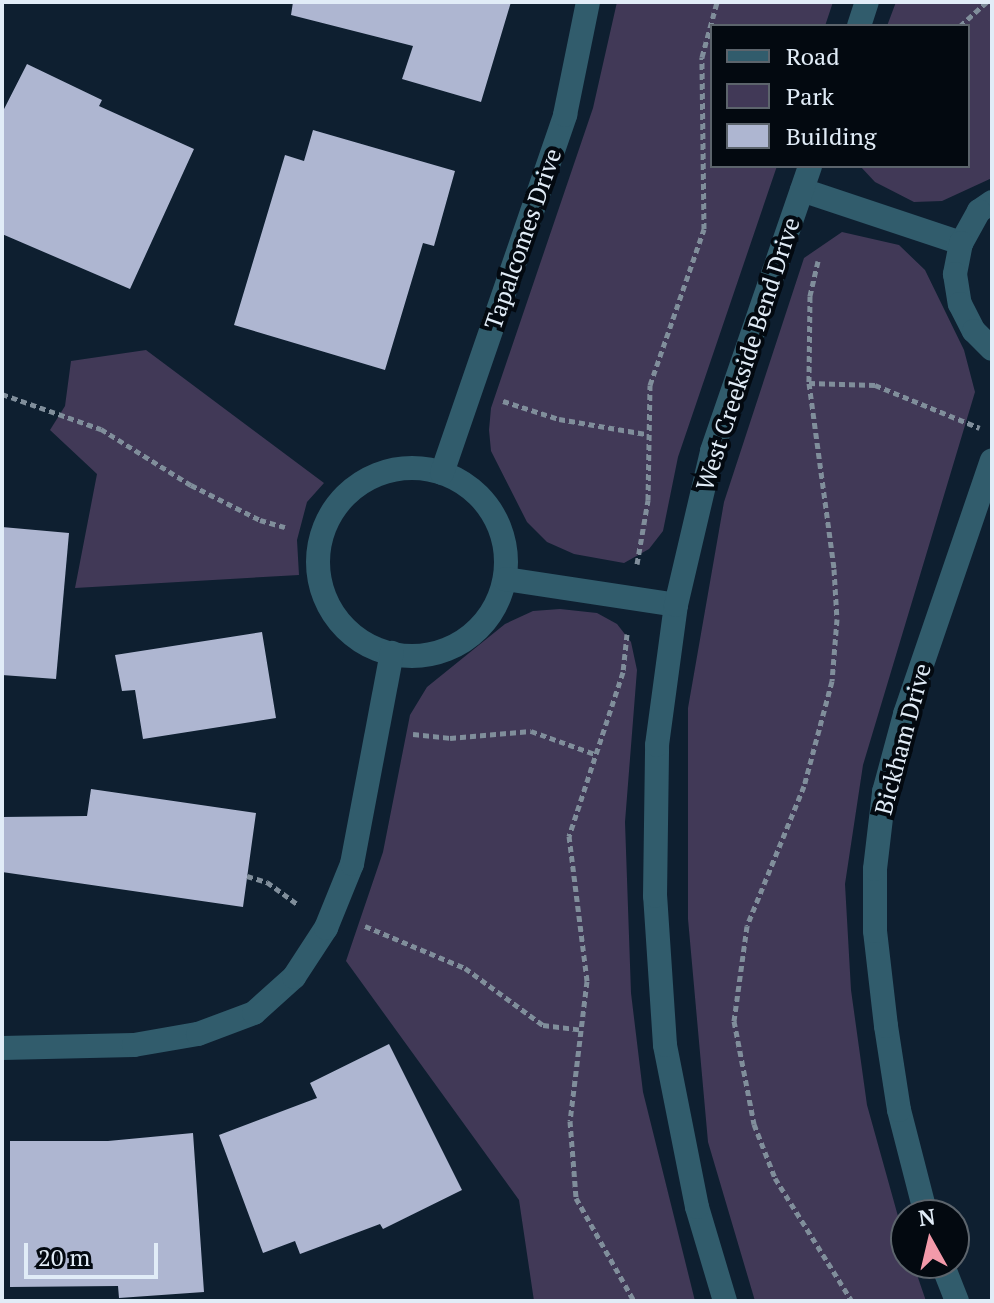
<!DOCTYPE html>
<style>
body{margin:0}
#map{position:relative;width:994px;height:1303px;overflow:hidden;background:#0e1f30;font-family:"PT Serif",serif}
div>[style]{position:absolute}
.green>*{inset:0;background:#413957}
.building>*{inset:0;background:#aeb6d1}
.path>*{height:5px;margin-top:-2.5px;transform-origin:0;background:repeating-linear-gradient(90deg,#808e9b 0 6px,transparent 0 10px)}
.minor>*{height:24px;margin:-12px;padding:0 12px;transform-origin:12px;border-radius:12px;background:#315c6c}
.minor>.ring{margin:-12px;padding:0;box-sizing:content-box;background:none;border:24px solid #315c6c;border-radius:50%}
span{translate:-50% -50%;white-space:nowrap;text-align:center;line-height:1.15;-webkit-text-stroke:8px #030910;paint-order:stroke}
.street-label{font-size:24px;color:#e1ecf7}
.frame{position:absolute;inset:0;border:4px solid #e1ecf7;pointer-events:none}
.legend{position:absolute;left:710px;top:24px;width:260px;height:144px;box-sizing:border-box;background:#030910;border:2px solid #5c646c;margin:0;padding:10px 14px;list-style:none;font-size:24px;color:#e1ecf7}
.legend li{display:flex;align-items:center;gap:16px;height:40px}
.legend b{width:40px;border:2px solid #5c646c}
.north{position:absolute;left:890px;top:1199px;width:80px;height:80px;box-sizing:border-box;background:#030910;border:2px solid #5c646c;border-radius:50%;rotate:352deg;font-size:22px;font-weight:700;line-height:32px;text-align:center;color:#e1ecf7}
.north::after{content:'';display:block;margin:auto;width:28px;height:36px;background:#f39aaa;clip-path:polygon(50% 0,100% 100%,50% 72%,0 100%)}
.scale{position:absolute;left:24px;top:1243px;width:134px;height:36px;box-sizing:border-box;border:4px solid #e1ecf7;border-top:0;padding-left:10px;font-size:24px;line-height:28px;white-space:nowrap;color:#e1ecf7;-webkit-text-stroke:6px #030910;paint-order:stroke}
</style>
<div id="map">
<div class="green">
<i style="clip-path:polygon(617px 2px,833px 2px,825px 26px,712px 26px,712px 166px,777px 166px,678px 457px,663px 531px,649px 549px,624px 563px,574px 554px,547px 542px,527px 522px,491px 451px,489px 430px,491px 408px,593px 108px)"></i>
<i style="clip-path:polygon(896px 2px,992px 2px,992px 178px,942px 201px,914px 202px,875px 182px,860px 166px,968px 166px,968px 26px,887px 26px)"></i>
<i style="clip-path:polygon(842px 232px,899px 245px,925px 270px,964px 350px,975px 392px,863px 765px,845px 884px,851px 990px,867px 1105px,906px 1245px,906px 1263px,913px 1263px,926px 1301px,755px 1301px,708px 1142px,688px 919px,688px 708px,724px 502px,804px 258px)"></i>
<i style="clip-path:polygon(146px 350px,324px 483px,307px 502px,297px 540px,299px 575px,75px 588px,97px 474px,50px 430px,65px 406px,71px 361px)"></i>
<i style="clip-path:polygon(560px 609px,597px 613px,617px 624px,631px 642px,637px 670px,625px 822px,631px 993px,643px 1092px,695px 1301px,534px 1301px,519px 1200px,346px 961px,383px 852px,410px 715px,427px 687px,505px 624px,533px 611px)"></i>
</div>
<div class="building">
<i style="clip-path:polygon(293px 2px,511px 2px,481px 102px,402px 79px,413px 46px,291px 15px)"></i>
<i style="clip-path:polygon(27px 64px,102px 100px,99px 106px,194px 149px,130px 289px,2px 234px,2px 113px)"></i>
<i style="clip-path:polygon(313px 130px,455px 171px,434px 246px,423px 243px,385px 370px,234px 325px,285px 155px,304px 161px)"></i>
<i style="clip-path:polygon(2px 527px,69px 533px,56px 679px,2px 675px)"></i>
<i style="clip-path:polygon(262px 632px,276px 718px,143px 739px,135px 690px,122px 691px,115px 655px)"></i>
<i style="clip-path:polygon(91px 789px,256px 813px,243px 907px,2px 872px,2px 817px,87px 816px)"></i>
<i style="clip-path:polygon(389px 1044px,462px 1190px,383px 1229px,380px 1224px,300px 1254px,295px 1241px,263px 1253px,219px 1135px,317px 1098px,310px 1083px)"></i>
<i style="clip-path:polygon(193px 1133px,204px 1292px,119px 1298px,118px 1286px,10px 1287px,10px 1141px,108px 1141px)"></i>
</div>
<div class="path">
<i style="left:960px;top:26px;width:36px;rotate:-42deg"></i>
<i style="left:818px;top:261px;width:36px;rotate:103deg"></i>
<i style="left:810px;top:296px;width:87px;rotate:90.7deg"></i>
<i style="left:809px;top:383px;width:188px;rotate:82.3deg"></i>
<i style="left:834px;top:569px;width:50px;rotate:86.6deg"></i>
<i style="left:837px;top:619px;width:62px;rotate:94.6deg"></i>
<i style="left:832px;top:681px;width:109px;rotate:104.9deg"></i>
<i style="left:804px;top:786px;width:151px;rotate:112.2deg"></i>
<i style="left:747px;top:926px;width:96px;rotate:97.8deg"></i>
<i style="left:734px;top:1021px;width:105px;rotate:79deg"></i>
<i style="left:754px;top:1124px;width:58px;rotate:68.7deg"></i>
<i style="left:775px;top:1178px;width:145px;rotate:58deg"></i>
<i style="left:809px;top:383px;width:66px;rotate:1.7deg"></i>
<i style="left:875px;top:385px;width:113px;rotate:22.3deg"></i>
<i style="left:2px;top:394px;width:105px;rotate:19.5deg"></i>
<i style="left:101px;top:429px;width:106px;rotate:31.9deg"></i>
<i style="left:191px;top:485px;width:77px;rotate:26.9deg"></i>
<i style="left:260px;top:520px;width:26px;rotate:16deg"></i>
<i style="left:503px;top:401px;width:59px;rotate:17.8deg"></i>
<i style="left:559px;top:419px;width:88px;rotate:9.8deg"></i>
<i style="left:637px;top:564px;width:65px;rotate:-80.2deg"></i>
<i style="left:648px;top:500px;width:115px;rotate:-89deg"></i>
<i style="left:650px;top:385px;width:165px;rotate:-70.9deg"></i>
<i style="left:704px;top:229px;width:172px;rotate:-90.7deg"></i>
<i style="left:702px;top:57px;width:57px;rotate:-74.7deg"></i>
<i style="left:627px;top:634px;width:38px;rotate:96deg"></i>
<i style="left:623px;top:672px;width:173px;rotate:108.2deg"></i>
<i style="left:569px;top:836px;width:146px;rotate:82.9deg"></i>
<i style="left:587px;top:981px;width:141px;rotate:96.9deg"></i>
<i style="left:570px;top:1121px;width:77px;rotate:85.5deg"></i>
<i style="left:576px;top:1198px;width:118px;rotate:60.6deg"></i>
<i style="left:413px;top:734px;width:37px;rotate:6deg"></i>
<i style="left:450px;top:738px;width:81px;rotate:-4.9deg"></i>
<i style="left:531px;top:731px;width:68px;rotate:19.8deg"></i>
<i style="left:247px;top:876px;width:21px;rotate:17deg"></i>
<i style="left:267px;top:882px;width:39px;rotate:36deg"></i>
<i style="left:365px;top:926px;width:108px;rotate:22.8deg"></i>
<i style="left:465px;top:968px;width:97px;rotate:36.2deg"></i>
<i style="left:543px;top:1025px;width:38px;rotate:7deg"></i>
</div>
<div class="minor">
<i style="left:859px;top:26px;width:25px;rotate:-72deg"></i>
<i style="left:802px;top:190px;width:168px;rotate:18.4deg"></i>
<i style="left:992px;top:202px;width:16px;rotate:145deg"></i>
<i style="left:979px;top:211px;width:37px;rotate:119deg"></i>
<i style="left:961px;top:243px;width:32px;rotate:101deg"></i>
<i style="left:955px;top:274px;width:30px;rotate:81deg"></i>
<i style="left:960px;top:304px;width:30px;rotate:63deg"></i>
<i style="left:974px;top:331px;width:25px;rotate:45deg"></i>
<i class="ring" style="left:318px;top:468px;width:164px;height:164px"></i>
<i style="left:442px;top:473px;width:379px;rotate:-71deg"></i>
<i style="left:565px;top:115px;width:115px;rotate:-78.5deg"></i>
<i style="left:505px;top:579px;width:173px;rotate:8.6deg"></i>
<i style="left:2px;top:1048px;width:132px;rotate:-1.3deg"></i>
<i style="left:134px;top:1045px;width:65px;rotate:-9.8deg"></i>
<i style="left:198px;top:1034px;width:60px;rotate:-20.6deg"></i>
<i style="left:254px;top:1013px;width:54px;rotate:-42deg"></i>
<i style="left:294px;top:977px;width:59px;rotate:-56.9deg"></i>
<i style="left:326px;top:928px;width:69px;rotate:-67.9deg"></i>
<i style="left:352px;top:864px;width:215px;rotate:-79.3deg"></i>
<i style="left:926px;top:1215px;width:108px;rotate:-104.4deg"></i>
<i style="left:899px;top:1110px;width:85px;rotate:-98.8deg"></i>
<i style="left:886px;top:1026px;width:96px;rotate:-96.6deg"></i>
<i style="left:875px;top:931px;width:62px;rotate:-90deg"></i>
<i style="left:875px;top:869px;width:78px;rotate:-83.3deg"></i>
<i style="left:884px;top:792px;width:81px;rotate:-74.9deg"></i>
<i style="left:905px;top:714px;width:268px;rotate:-71.1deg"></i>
<i style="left:942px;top:1263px;width:41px;rotate:68.5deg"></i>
<i style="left:725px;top:1301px;width:98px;rotate:-106.6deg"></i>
<i style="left:697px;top:1207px;width:165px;rotate:-101.2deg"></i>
<i style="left:665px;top:1045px;width:149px;rotate:-93.8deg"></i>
<i style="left:655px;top:896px;width:151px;rotate:-89.2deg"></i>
<i style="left:657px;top:745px;width:141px;rotate:-82.3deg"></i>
<i style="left:676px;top:605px;width:158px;rotate:-76.8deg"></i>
<i style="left:712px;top:451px;width:301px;rotate:-71deg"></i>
</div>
<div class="street-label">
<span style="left:523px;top:239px;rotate:-71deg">Tapalcomes Drive</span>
<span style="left:748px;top:354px;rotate:-72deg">West Creekside Bend Drive</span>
<span style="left:903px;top:739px;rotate:-75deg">Bickham Drive</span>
</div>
<div class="frame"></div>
<ul class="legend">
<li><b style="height:10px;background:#315c6c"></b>Road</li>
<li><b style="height:22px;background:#413957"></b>Park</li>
<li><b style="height:22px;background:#aeb6d1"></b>Building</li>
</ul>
<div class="north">N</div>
<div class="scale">20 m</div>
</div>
